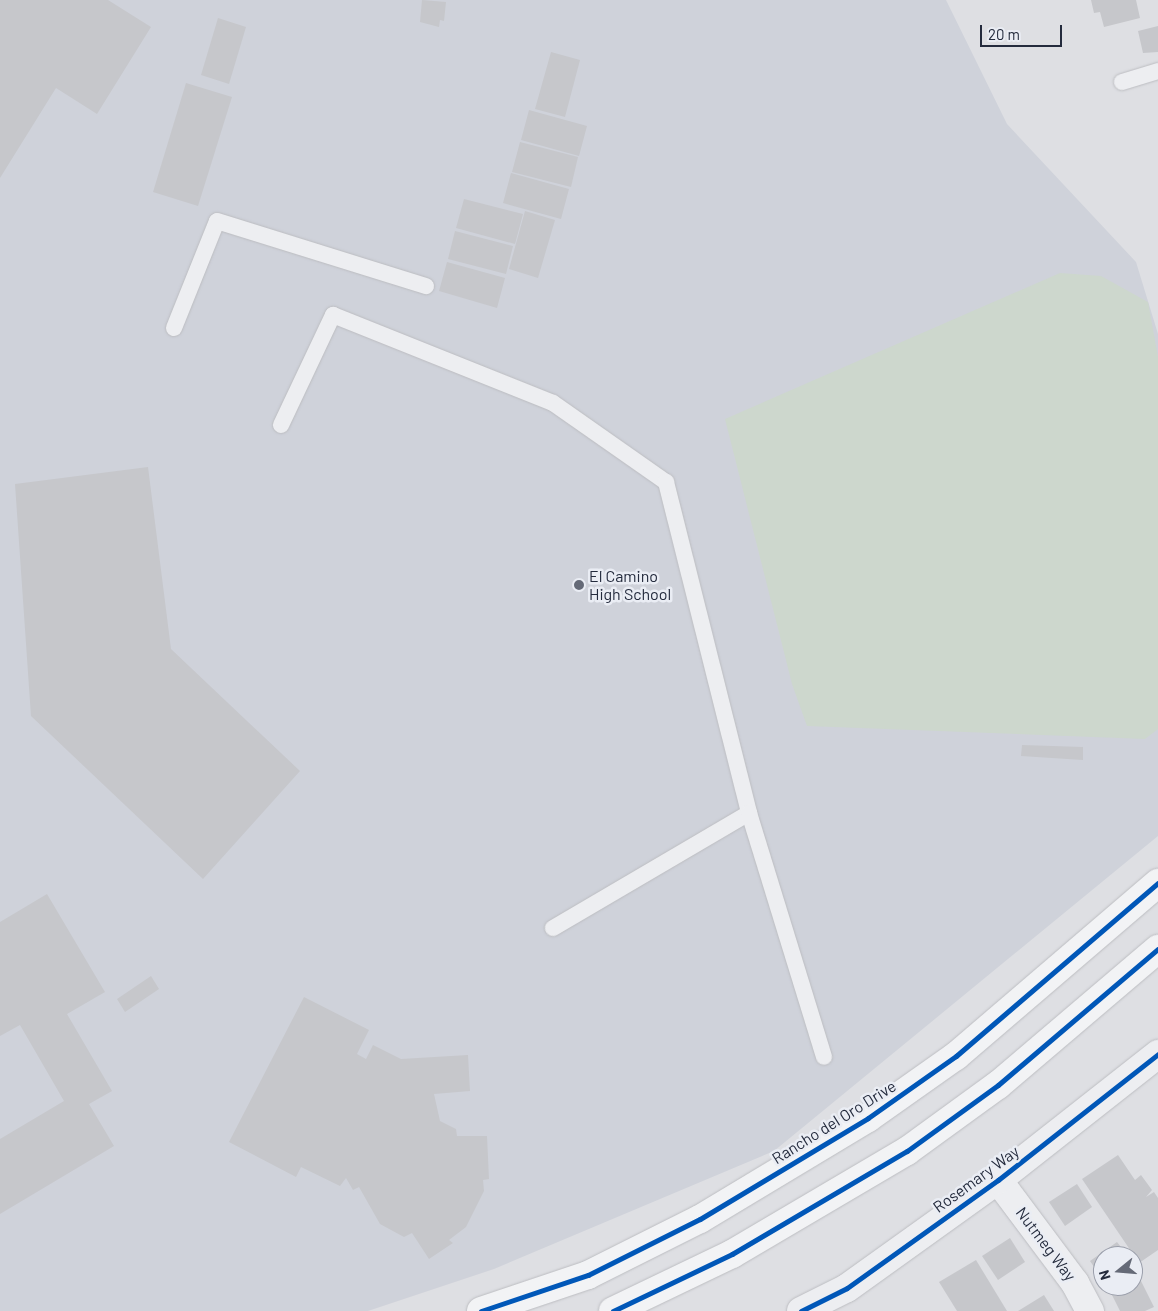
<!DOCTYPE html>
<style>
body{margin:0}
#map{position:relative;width:1158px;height:1311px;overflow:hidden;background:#dedfe3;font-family:Barlow,sans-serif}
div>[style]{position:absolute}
.built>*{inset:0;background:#cfd2da}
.green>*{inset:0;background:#cdd7cd}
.building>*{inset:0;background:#c6c7cb}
.roads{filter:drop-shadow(0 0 1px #bcbdc1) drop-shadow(0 0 1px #bcbdc1)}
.service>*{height:16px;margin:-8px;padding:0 8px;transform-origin:8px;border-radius:8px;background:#edeef1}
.minor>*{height:28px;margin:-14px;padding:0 14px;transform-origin:14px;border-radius:14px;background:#edeef1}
.secondary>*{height:28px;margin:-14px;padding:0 14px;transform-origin:14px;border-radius:14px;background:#f2f3f5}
.cycleway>*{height:5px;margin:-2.5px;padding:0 2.5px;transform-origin:2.5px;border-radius:2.5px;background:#0057b8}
.dots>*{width:14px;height:14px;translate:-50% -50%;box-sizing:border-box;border:2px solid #eaedf4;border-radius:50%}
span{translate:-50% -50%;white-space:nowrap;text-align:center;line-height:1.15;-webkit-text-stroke:5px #eaedf4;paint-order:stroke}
.poi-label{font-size:16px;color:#242b3d}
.left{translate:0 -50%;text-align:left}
.street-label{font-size:16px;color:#242b3d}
.north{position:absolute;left:1093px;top:1246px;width:50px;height:50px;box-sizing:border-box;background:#eaedf4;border:1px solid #9b9fab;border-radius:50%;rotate:253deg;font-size:14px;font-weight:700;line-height:20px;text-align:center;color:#242b3d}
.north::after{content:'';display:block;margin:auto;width:18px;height:22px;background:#656a77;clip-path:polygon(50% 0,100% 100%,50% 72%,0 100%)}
.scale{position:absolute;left:980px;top:25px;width:82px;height:22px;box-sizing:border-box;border:2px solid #242b3d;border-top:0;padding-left:6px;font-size:15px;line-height:18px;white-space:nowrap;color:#242b3d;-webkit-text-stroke:4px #eaedf4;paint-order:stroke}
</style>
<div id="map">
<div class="built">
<i style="clip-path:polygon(0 0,946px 0,1007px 124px,1136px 262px,1158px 334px,1158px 836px,774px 1151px,494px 1269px,368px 1311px,0 1311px)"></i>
</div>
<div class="green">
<i style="clip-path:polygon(1060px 273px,1101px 276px,1148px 302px,1158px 357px,1158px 729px,1145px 739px,807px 726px,792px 684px,725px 419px)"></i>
</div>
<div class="building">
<i style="clip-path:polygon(0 0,108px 0,151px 27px,97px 114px,56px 88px,0 178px)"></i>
<i style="clip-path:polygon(422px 0,446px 2px,444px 21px,440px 20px,439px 27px,420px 22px)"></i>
<i style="clip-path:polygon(1091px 0,1136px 0,1140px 18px,1104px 27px,1100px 12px,1094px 13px)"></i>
<i style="clip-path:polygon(218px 18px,246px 27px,229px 84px,201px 75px)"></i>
<i style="clip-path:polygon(1158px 26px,1158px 52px,1143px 53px,1138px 31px)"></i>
<i style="clip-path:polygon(551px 52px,580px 60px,565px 117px,535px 109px)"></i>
<i style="clip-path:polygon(186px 83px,232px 97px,198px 206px,153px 192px)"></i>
<i style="clip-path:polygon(529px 110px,587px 126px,579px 156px,521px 140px)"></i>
<i style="clip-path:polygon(520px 142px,578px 157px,571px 187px,512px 172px)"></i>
<i style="clip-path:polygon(511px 173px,569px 189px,561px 219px,503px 203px)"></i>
<i style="clip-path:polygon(464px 199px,523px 214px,515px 244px,456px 228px)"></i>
<i style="clip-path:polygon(525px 211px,555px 220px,538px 278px,509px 269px)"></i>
<i style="clip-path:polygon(455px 231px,513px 246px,506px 274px,448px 259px)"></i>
<i style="clip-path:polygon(447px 262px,505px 278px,497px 308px,439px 291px)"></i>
<i style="clip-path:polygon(148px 467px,171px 649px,300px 771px,203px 879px,31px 716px,15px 484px)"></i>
<i style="clip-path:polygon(1022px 745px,1083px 747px,1083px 760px,1021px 756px)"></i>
<i style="clip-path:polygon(47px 894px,105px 992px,67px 1014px,112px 1091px,89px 1104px,114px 1146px,0 1214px,0 1139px,64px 1101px,20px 1025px,0 1036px,0 922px)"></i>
<i style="clip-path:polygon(151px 976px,159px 989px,125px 1012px,117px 999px)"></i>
<i style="clip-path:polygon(304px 997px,369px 1030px,357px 1054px,366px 1059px,373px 1045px,401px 1059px,468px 1055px,470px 1091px,434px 1094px,440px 1121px,456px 1129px,457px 1136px,487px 1136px,489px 1179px,483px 1180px,484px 1191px,466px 1227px,449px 1240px,453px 1243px,429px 1259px,412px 1233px,404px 1237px,380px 1224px,359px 1187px,353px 1190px,346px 1178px,340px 1186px,301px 1167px,296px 1177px,229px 1142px)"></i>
<i style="clip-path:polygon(1118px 1155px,1135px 1180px,1141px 1175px,1152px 1190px,1146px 1197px,1154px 1192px,1158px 1198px,1158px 1250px,1139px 1263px,1082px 1179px)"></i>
<i style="clip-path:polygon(1077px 1184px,1092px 1207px,1065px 1226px,1049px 1202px)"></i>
<i style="clip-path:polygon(1010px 1238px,1025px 1262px,998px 1280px,982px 1256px)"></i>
<i style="clip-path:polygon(1117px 1242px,1128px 1256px,1103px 1256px,1103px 1280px,1090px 1261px)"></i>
<i style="clip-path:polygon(976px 1260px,1007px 1311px,957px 1311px,939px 1282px)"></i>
<i style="clip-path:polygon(1141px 1281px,1154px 1307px,1145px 1311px,1120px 1311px,1112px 1295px)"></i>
<i style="clip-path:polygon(1044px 1295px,1054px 1311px,1018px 1311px)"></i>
</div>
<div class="roads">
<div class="service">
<i style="left:1122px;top:82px;width:38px;rotate:-17deg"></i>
<i style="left:174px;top:328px;width:115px;rotate:-68.1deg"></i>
<i style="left:217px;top:221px;width:219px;rotate:17.3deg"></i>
<i style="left:281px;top:425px;width:122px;rotate:-64.7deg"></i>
<i style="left:333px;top:315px;width:237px;rotate:21.8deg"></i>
<i style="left:553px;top:403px;width:138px;rotate:35deg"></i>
<i style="left:666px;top:482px;width:341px;rotate:75.9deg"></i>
<i style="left:553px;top:928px;width:227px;rotate:-30.4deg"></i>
<i style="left:749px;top:813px;width:255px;rotate:72.9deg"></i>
</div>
<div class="minor">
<i style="left:998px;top:1180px;width:129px;rotate:53.2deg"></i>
<i style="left:1075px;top:1283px;width:32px;rotate:62deg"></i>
<i style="left:801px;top:1311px;width:51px;rotate:-26.6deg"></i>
<i style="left:847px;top:1288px;width:186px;rotate:-35.6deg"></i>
<i style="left:998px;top:1180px;width:204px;rotate:-38.2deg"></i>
</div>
<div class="secondary">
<i style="left:481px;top:1311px;width:113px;rotate:-18.6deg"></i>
<i style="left:588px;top:1275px;width:125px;rotate:-26.6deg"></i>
<i style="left:700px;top:1219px;width:196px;rotate:-31deg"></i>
<i style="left:868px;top:1118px;width:108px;rotate:-35.2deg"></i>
<i style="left:956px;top:1056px;width:266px;rotate:-40.6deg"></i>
<i style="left:613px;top:1311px;width:132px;rotate:-25.6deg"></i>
<i style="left:732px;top:1254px;width:203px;rotate:-30.5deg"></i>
<i style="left:907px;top:1151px;width:112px;rotate:-36deg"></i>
<i style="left:998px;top:1085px;width:210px;rotate:-40.4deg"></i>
</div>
</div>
<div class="cycleway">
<i style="left:481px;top:1311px;width:113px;rotate:-18.6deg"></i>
<i style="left:588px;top:1275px;width:125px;rotate:-26.6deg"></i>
<i style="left:700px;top:1219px;width:196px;rotate:-31deg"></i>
<i style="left:868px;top:1118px;width:108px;rotate:-35.2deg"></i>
<i style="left:956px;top:1056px;width:266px;rotate:-40.6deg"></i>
<i style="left:613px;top:1311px;width:132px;rotate:-25.6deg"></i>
<i style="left:732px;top:1254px;width:203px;rotate:-30.5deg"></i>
<i style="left:907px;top:1151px;width:112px;rotate:-36deg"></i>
<i style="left:998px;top:1085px;width:210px;rotate:-40.4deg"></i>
<i style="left:801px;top:1311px;width:51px;rotate:-26.6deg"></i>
<i style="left:847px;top:1288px;width:186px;rotate:-35.6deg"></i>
<i style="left:998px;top:1180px;width:204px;rotate:-38.2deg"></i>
</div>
<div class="dots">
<i style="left:579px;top:585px;background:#656a77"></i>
</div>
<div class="poi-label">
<span class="left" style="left:589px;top:585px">El Camino<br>High School</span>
</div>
<div class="street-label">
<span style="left:834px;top:1122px;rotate:-32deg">Rancho del Oro Drive</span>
<span style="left:976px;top:1179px;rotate:-36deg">Rosemary Way</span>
<span style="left:1046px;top:1244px;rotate:53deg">Nutmeg Way</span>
</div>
<div class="north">N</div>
<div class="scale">20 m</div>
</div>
